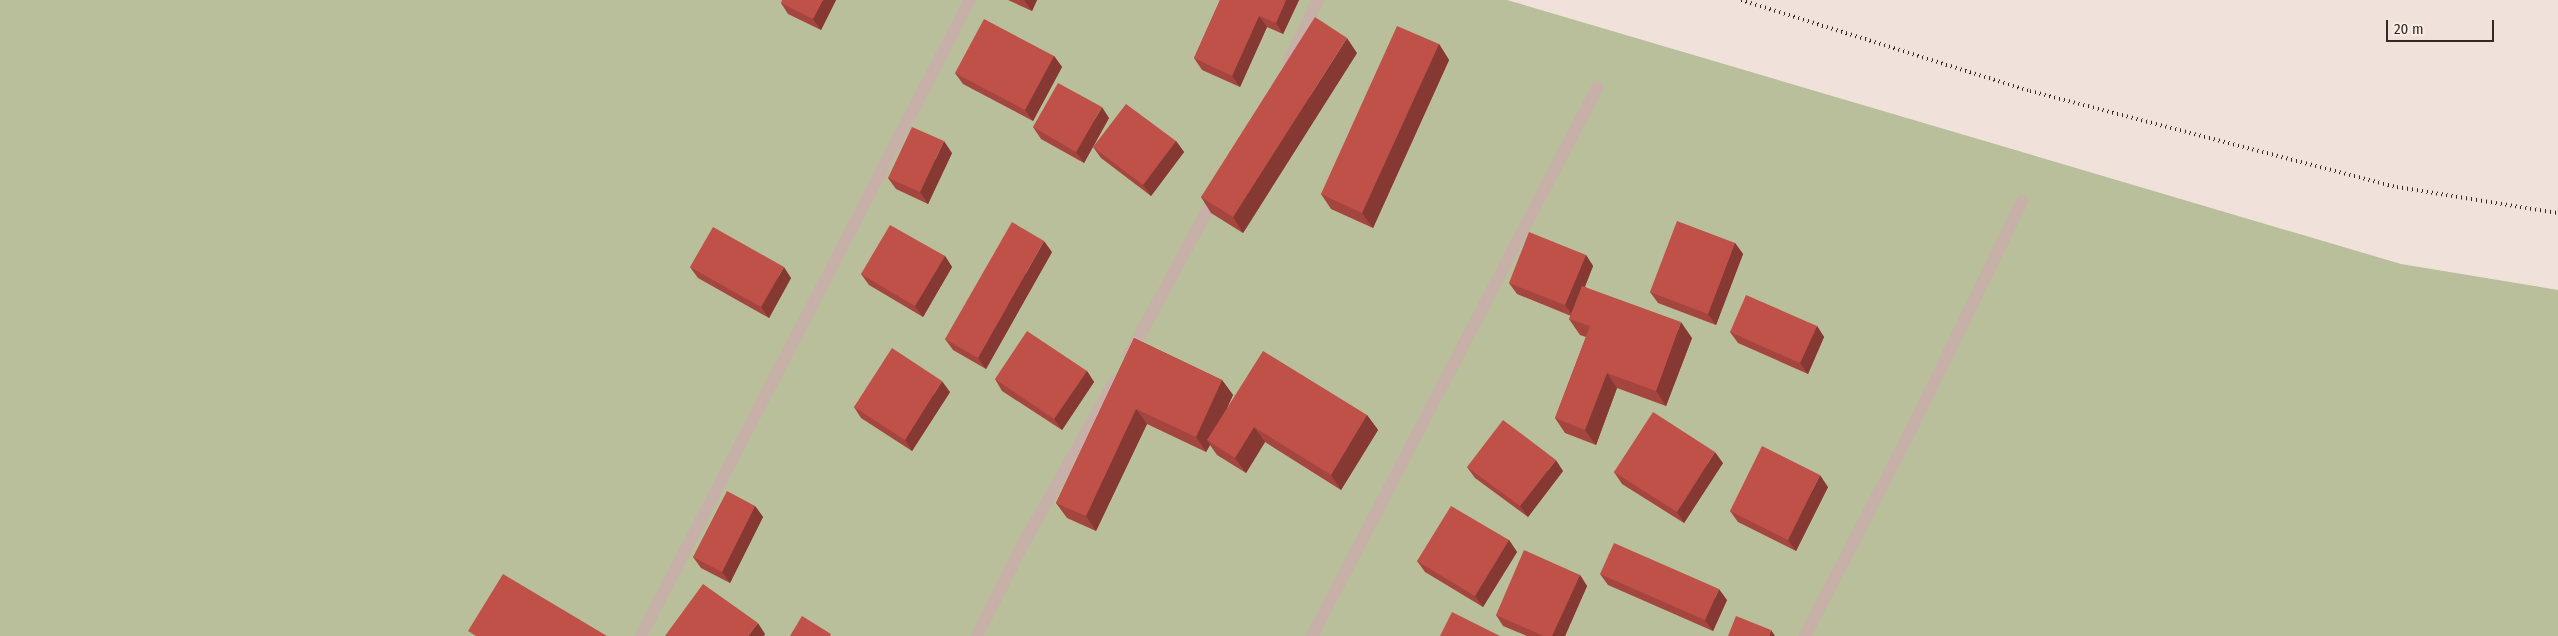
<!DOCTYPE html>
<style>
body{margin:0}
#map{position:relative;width:2558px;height:636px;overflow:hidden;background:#f0e2da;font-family:"Fira Sans Condensed",sans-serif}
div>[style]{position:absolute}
.green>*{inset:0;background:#b9be9b}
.service>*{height:12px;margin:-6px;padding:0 6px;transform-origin:6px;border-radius:6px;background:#c7b0a7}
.rail>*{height:4px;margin-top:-2px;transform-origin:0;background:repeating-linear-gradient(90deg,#342927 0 1px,transparent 0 5px)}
.wall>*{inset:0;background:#a4463f}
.shaded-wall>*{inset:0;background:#863933}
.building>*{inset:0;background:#bf5149}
span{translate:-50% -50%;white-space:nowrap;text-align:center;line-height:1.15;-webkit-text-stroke:4.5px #f8ede6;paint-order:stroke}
.scale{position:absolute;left:2386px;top:20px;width:108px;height:22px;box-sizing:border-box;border:2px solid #342927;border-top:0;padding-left:6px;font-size:15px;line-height:18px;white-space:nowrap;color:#342927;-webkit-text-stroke:4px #f8ede6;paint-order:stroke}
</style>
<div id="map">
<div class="green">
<i style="clip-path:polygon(0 0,1507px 0,2401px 264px,2558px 290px,2558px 636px,0 636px)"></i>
</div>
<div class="service">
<i style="left:1289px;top:61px;width:68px;rotate:-64.6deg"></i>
<i style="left:1129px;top:355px;width:182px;rotate:-61.5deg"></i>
<i style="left:641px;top:636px;width:716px;rotate:-62.65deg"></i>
<i style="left:977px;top:636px;width:96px;rotate:-63.4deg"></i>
<i style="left:1020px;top:550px;width:194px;rotate:-60.7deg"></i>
<i style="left:1312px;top:636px;width:618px;rotate:-62.52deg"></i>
<i style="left:1805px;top:636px;width:234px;rotate:-62.8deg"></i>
<i style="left:1912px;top:428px;width:252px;rotate:-64.1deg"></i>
</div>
<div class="rail">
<i style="left:1741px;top:0;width:303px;rotate:17.5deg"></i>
<i style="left:2030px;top:91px;width:379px;rotate:14.7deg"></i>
<i style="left:2397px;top:187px;width:163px;rotate:9.2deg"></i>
</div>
<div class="wall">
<i style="clip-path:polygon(836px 0,821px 30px,788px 14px,781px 3px)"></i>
<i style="clip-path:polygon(1008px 0,1037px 0,1032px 11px)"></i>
<i style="clip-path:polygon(1220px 0,1299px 0,1283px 34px,1267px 27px,1240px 87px,1202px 70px,1194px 58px)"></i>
<i style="clip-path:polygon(1439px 44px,1449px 60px,1373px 228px,1331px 209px,1321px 194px)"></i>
<i style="clip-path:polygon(1357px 53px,1243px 233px,1211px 213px,1201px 197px)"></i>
<i style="clip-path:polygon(1054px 56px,1062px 67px,1033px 121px,963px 84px,955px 73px)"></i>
<i style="clip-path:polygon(1109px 118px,1084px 163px,1041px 139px,1033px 127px)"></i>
<i style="clip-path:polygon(1176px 141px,1184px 152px,1151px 196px,1101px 158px,1093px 147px)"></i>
<i style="clip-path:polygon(952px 153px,928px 204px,896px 189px,888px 178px)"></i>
<i style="clip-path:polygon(1735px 243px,1743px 254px,1716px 325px,1658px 303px,1650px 292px)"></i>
<i style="clip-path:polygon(1052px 252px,986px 369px,953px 350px,945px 339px)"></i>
<i style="clip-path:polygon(1586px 255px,1593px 266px,1585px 287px,1692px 338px,1666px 406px,1617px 388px,1596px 445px,1565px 433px,1555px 418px,1586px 337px,1580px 335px,1569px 319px,1571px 316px,1517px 294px,1509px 283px)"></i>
<i style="clip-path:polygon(945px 256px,952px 267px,923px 317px,869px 285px,861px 274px)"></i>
<i style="clip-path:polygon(690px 267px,791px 278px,769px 318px,698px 278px)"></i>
<i style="clip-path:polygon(1817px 326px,1824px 337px,1808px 374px,1738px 343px,1730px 332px)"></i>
<i style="clip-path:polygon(1134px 338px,1222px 380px,1233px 395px,1227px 408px,1367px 415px,1378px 430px,1341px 490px,1265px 442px,1246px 473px,1217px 455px,1210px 445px,1206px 452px,1147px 424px,1096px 531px,1067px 518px,1056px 503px)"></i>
<i style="clip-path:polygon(1087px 371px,1094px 382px,1062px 430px,1002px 391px,995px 379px)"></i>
<i style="clip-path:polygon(950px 392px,912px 451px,861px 418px,854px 407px)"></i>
<i style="clip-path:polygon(1723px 463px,1684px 523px,1622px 484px,1614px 472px)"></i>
<i style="clip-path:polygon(1467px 467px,1563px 471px,1528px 517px,1475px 478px)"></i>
<i style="clip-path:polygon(1828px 487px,1796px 551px,1738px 522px,1730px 511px)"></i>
<i style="clip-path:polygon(755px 506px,763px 517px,730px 583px,701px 568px,693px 557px)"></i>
<i style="clip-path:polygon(1509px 540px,1517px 552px,1483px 607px,1425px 572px,1417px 561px)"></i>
<i style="clip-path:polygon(1600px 574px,1727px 600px,1713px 631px,1608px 585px)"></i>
<i style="clip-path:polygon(1580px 575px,1587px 586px,1565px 636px,1527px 636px,1503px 626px,1496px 615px)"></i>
</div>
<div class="shaded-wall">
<i style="clip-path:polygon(823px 0,836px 0,821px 30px,813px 19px)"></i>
<i style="clip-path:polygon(1024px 0,1037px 0,1032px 11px)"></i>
<i style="clip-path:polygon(1286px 0,1299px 0,1283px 34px,1276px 23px)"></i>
<i style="clip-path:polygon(1259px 16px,1267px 27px,1240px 87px,1232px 76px)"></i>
<i style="clip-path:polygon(1347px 38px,1357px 53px,1243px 233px,1233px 217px)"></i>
<i style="clip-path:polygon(1439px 44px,1449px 60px,1373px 228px,1362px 213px)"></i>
<i style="clip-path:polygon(1054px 56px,1062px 67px,1033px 121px,1025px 110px)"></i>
<i style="clip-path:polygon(1102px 107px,1109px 118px,1084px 163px,1076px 152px)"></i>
<i style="clip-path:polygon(944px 141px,952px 153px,928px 204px,920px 192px)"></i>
<i style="clip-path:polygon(1176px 141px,1184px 152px,1151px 196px,1143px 185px)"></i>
<i style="clip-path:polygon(1044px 241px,1052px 252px,986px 369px,978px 358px)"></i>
<i style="clip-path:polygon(1735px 243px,1743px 254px,1716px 325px,1708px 314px)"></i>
<i style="clip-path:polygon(1586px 255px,1593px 266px,1573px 316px,1565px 305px)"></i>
<i style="clip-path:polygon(945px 256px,952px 267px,923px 317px,915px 306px)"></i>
<i style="clip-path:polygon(784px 267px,791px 278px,769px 318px,761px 307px)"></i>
<i style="clip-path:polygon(1681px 322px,1692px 338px,1666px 406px,1656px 391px)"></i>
<i style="clip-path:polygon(1817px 326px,1824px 337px,1808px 374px,1800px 363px)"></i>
<i style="clip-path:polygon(1087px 371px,1094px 382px,1062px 430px,1054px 419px)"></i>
<i style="clip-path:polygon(1607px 373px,1617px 388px,1596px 445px,1585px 430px)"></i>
<i style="clip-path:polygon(1222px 380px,1233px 395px,1211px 443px,1207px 440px,1210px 445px,1206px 452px,1196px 437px)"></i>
<i style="clip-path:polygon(942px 381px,950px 392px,912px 451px,905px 440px)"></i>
<i style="clip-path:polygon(1136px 409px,1147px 424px,1096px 531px,1086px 516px)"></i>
<i style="clip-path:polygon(1367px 415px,1378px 430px,1341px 490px,1331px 475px)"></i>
<i style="clip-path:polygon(1254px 427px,1265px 442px,1246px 473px,1235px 458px)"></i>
<i style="clip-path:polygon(1715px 452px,1723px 463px,1684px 523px,1677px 512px)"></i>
<i style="clip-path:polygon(1556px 460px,1563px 471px,1528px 517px,1520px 506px)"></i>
<i style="clip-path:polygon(1820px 475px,1828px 487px,1796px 551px,1788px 540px)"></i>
<i style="clip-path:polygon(755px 506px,763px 517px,730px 583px,722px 572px)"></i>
<i style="clip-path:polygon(1509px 540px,1517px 552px,1483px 607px,1475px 596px)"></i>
<i style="clip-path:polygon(1580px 575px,1587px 586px,1565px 636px,1552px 636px)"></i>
<i style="clip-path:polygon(1719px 589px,1727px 600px,1713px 631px,1705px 620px)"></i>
<i style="clip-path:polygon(758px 623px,765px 634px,764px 636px,748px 636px)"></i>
<i style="clip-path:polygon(1771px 630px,1775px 636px,1769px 636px)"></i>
</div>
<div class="building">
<i style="clip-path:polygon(782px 0,823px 0,813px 19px,781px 3px)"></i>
<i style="clip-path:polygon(1220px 0,1286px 0,1276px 23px,1259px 16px,1232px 76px,1194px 58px)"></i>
<i style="clip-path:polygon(1315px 17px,1347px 38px,1233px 217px,1201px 197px)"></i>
<i style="clip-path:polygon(984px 19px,1054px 56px,1025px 110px,955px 73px)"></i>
<i style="clip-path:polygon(1397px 26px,1439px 44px,1362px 213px,1321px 194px)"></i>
<i style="clip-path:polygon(1058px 83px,1102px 107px,1076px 152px,1033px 127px)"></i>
<i style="clip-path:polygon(1126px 104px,1176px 141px,1143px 185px,1093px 147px)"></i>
<i style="clip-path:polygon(912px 127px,944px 141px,920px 192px,888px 178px)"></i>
<i style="clip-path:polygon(1677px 221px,1735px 243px,1708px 314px,1650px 292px)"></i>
<i style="clip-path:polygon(1012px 222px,1044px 241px,978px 358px,945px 339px)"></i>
<i style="clip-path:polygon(890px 225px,945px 256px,915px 306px,861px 274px)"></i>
<i style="clip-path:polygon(713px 227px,784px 267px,761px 307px,690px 267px)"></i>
<i style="clip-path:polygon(1529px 232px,1586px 255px,1565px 305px,1509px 283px)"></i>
<i style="clip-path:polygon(1582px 286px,1681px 322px,1656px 391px,1607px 373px,1585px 430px,1555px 418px,1590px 326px,1569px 319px)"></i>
<i style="clip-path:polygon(1746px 295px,1817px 326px,1800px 363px,1730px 332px)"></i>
<i style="clip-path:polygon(1027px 331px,1087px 371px,1054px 419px,995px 379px)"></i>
<i style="clip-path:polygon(1134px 338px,1222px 380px,1196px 437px,1136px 409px,1086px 516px,1056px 503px)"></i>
<i style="clip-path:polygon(892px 348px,942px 381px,905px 440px,854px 407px)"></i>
<i style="clip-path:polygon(1263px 351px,1367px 415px,1331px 475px,1254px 427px,1235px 458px,1207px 440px)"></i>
<i style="clip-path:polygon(1653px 412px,1715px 452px,1677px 512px,1614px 472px)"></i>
<i style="clip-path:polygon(1503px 420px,1556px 460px,1520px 506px,1467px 467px)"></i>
<i style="clip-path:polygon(1762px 446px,1820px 475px,1788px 540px,1730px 511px)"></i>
<i style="clip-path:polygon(727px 491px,755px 506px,722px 572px,693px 557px)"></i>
<i style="clip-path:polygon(1451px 506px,1509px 540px,1475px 596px,1417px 561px)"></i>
<i style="clip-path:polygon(1614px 543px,1719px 589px,1705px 620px,1600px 574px)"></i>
<i style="clip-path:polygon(1524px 550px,1580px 575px,1552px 636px,1544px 636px,1496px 615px)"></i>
<i style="clip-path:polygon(503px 574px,607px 636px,476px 636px,468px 631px)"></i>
<i style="clip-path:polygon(703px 584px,758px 623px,748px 636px,665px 636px)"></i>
<i style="clip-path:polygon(1452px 612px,1500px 636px,1440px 636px)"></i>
<i style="clip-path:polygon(802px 616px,831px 634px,830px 636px,790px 636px)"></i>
<i style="clip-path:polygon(1736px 616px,1771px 630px,1769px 636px,1728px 636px)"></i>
</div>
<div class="scale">20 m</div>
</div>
